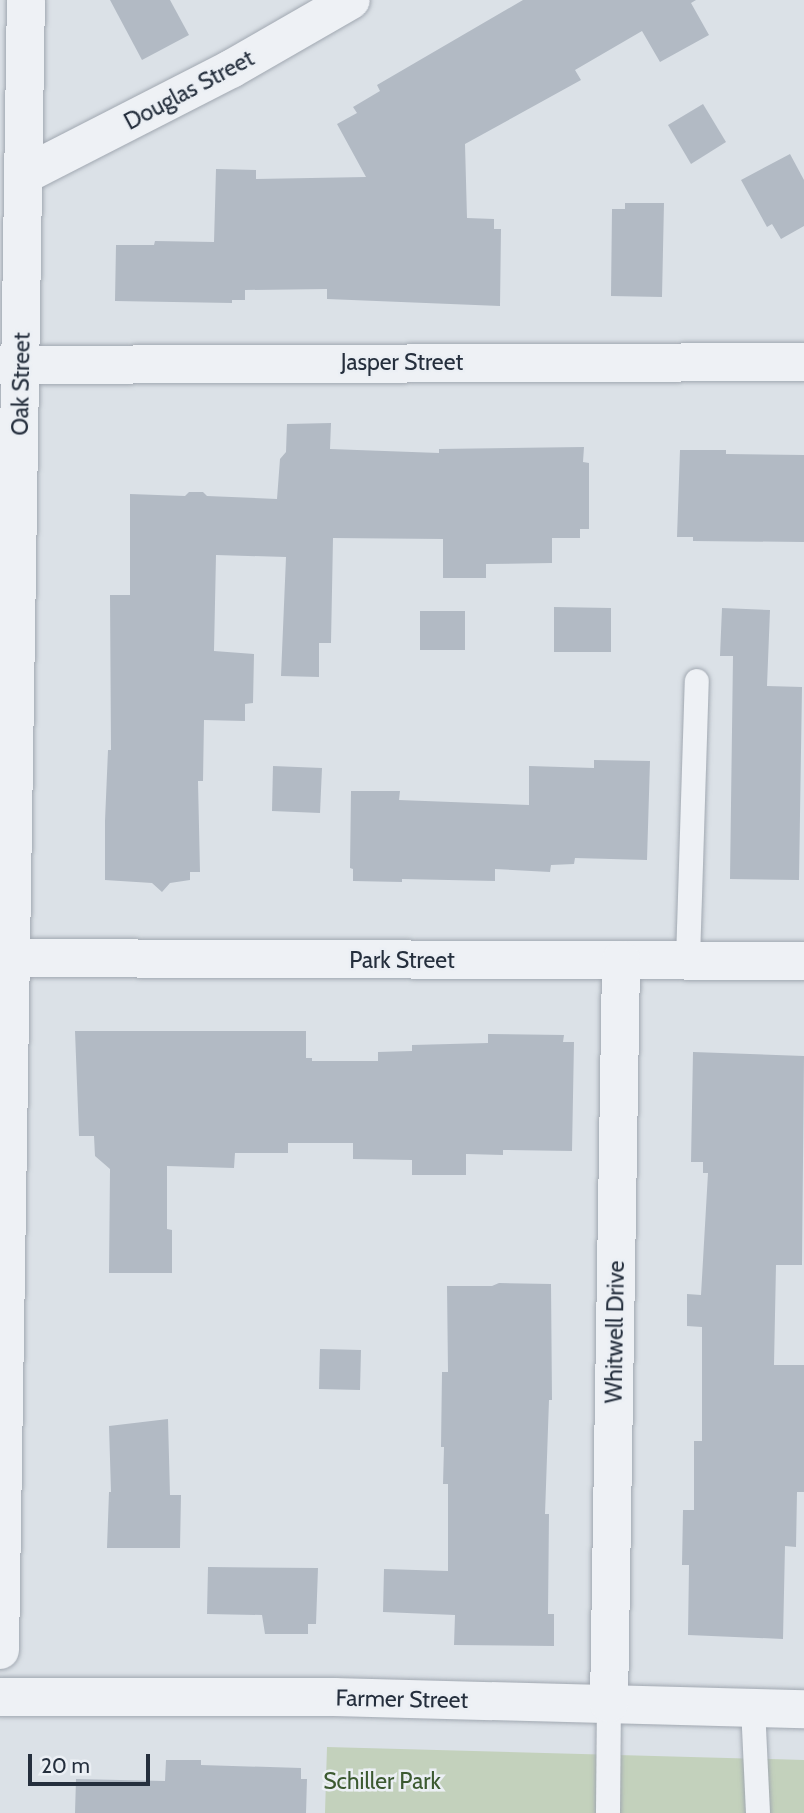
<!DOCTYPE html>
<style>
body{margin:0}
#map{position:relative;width:804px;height:1813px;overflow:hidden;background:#dbe1e7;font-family:Cabin,sans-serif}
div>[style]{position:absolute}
.green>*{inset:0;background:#c3d1bc}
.building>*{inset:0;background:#b2bac4}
.roads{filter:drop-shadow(0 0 2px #a1a8b1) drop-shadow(0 0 2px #a1a8b1)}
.service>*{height:24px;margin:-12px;padding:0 12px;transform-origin:12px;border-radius:12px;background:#eef1f5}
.minor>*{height:38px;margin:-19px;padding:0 19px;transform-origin:19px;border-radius:19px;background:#eef1f5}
span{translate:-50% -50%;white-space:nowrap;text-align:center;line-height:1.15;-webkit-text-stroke:5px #ebeff4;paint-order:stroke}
.street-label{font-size:23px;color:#252f3d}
.park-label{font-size:23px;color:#3c5a31}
.scale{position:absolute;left:28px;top:1754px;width:122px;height:32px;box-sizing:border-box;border:4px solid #252f3d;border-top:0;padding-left:9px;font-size:21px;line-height:24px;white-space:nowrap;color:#252f3d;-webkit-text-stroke:5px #ebeff4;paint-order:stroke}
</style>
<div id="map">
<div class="green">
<i style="clip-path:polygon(327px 1747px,804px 1760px,804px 1813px,325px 1813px)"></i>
</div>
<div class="building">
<i style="clip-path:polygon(110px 0,170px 0,189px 35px,142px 60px)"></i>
<i style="clip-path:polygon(523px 0,696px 0,691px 3px,709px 35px,660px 62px,642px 31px,575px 70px,581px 80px,465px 144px,467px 218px,494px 219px,494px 229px,501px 229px,500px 306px,327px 299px,327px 289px,245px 290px,245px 300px,232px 300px,232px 303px,115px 301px,116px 245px,154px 245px,155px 241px,214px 242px,216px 169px,256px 170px,256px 179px,366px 177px,337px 124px,357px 113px,353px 107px,380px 91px,377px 85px)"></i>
<i style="clip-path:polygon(703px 104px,726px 142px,691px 164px,668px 125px)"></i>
<i style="clip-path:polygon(790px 154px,804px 180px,804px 226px,781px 239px,772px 224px,767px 227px,741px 180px)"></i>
<i style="clip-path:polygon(625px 203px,664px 203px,662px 297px,611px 296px,612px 209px,625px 209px)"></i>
<i style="clip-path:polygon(331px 423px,330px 449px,439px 453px,439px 449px,584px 447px,583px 462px,589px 463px,589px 529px,580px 529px,580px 538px,552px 538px,552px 563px,486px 564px,486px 578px,443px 578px,443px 539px,333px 538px,331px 643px,319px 643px,319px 677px,281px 676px,286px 557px,216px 555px,214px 651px,254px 654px,253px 703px,245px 704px,245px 721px,204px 720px,203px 781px,198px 781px,200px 872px,190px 872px,190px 880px,170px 883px,162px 892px,152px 883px,105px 880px,105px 821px,108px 750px,111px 750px,110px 595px,130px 595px,130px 494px,185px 496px,189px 492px,203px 492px,207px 496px,277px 499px,280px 459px,286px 452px,287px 424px)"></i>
<i style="clip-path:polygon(680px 450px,726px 450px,726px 454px,804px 455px,804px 542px,693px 541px,693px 537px,677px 537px)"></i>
<i style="clip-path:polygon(554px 607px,611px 608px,611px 652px,554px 652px)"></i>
<i style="clip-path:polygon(722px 608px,770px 610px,767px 686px,802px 687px,799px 880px,730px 879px,733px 656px,720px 656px)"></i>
<i style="clip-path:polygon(420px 611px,465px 611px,465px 650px,420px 650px)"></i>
<i style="clip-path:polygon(594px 760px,650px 761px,647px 860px,575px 858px,574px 864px,551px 865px,550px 872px,495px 869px,495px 881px,402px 879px,402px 882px,353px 881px,353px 869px,350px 868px,351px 791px,400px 791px,399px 800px,529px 805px,529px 766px,594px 768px)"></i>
<i style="clip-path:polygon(273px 766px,322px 768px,320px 813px,272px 811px)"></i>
<i style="clip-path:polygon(75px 1031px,306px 1031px,306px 1058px,312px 1058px,312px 1061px,378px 1061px,378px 1052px,412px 1051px,412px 1045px,488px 1043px,488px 1034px,564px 1035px,563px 1042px,574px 1042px,572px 1151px,503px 1150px,503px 1155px,466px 1154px,466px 1175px,412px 1175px,412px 1160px,353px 1159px,353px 1143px,288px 1143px,288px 1153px,235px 1153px,234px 1168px,167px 1166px,167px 1229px,172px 1230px,172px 1273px,109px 1273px,110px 1169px,95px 1156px,94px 1136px,79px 1136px)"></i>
<i style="clip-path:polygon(693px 1052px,804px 1056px,802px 1265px,776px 1265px,774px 1365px,804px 1365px,804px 1492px,797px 1492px,796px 1547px,785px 1546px,783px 1639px,688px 1635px,689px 1565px,682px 1565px,683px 1510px,694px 1510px,694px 1441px,702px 1441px,702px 1327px,687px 1326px,687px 1294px,701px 1295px,708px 1173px,703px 1173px,703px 1162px,691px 1162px)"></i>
<i style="clip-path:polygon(499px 1283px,551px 1284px,552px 1400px,549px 1400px,545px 1514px,549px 1514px,548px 1614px,554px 1614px,554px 1646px,454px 1645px,455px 1615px,383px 1612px,384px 1569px,448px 1571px,448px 1484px,443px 1484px,444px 1447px,441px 1447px,442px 1372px,448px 1372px,447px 1286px,492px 1286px)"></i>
<i style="clip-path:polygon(320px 1349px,361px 1350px,360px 1390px,319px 1389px)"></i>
<i style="clip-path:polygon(168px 1419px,170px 1495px,181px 1495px,180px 1548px,107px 1548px,109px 1492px,111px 1492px,109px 1426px)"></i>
<i style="clip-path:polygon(208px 1567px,318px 1568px,316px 1624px,308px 1624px,308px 1634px,265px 1634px,262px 1615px,207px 1614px)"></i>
<i style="clip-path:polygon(166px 1760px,201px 1760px,201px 1765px,301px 1768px,301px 1779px,307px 1779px,306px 1813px,75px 1813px,76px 1779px,165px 1781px)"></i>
</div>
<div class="roads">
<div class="service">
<i style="left:688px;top:960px;width:279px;rotate:-88.2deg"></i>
<i style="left:753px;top:1707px;width:106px;rotate:87.3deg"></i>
<i style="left:608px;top:1813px;width:110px;rotate:-89.5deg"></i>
</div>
<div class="minor">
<i style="left:24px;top:175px;width:233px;rotate:-27.1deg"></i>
<i style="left:231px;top:69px;width:138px;rotate:-29.9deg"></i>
<i style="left:0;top:365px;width:804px;rotate:-0.21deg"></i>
<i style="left:0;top:958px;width:804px;rotate:0.21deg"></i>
<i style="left:0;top:1650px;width:1650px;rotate:-89.1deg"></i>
<i style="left:0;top:1697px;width:334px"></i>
<i style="left:334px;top:1697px;width:470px;rotate:1.5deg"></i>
<i style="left:609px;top:1703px;width:743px;rotate:-89.07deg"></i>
</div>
</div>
<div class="street-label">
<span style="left:189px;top:90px;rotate:-28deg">Douglas Street</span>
<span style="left:402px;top:362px">Jasper Street</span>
<span style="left:21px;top:384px;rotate:-89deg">Oak Street</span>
<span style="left:402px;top:960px">Park Street</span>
<span style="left:615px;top:1332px;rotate:-89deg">Whitwell Drive</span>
<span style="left:402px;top:1699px;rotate:1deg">Farmer Street</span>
</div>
<div class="park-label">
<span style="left:382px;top:1781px">Schiller Park</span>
</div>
<div class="scale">20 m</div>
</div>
